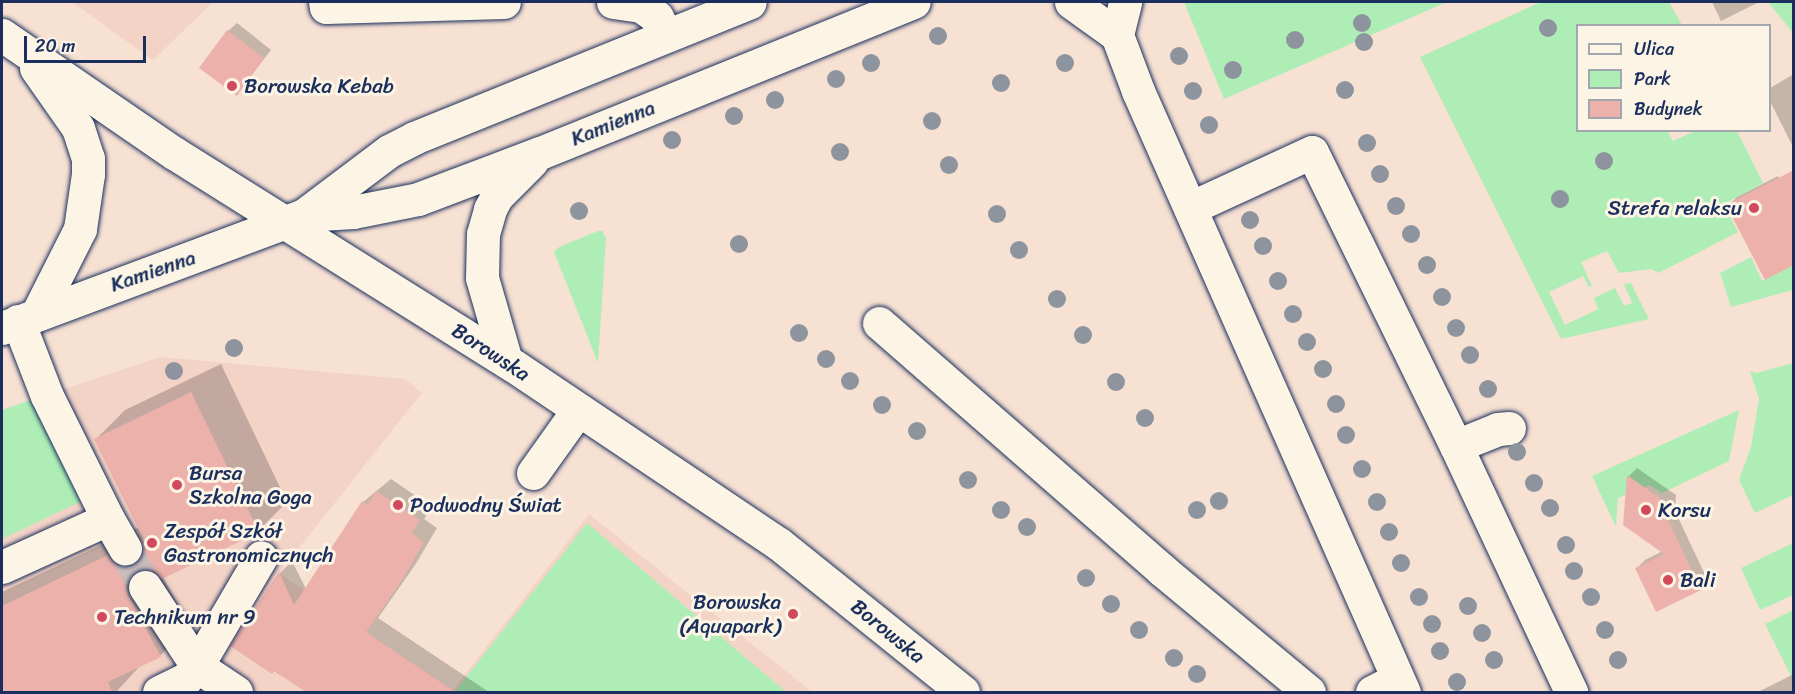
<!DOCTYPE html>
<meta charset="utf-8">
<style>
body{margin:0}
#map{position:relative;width:1795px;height:694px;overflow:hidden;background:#f7e1d3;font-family:Sriracha,sans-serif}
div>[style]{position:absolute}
.built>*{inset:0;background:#f4d3c7}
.green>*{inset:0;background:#aeeeb6}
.shadow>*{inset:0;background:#0003}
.building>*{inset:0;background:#ecb1aa}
.minor-tunnel>*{height:33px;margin-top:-16.5px;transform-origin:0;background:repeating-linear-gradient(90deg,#cbbdbc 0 33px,transparent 0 49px)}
.roads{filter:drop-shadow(0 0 2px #1b2f5e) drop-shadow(0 0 2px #1b2f5e)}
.minor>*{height:33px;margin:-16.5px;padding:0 16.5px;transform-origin:16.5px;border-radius:16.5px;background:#fcf5e5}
.trees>*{width:18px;height:18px;margin:-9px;border-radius:50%;background:#8e949d}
.dots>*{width:16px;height:16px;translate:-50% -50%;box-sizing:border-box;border:3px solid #fcf5e5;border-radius:50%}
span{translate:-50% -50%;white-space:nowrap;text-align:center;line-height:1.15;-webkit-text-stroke:6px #fcf5e5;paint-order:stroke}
.poi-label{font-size:21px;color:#1b2f5e}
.left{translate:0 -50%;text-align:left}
.right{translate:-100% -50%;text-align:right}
.street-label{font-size:21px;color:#1b2f5e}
.frame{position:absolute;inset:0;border:3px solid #1b2f5e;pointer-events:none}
.legend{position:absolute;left:1576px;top:24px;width:195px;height:108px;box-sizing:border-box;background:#fcf5e5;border:2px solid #a2a6af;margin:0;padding:8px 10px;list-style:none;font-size:18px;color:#1b2f5e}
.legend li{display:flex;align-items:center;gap:12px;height:30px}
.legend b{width:30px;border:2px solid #a2a6af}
.scale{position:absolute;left:24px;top:36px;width:122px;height:27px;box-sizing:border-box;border:3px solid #1b2f5e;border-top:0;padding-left:8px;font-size:18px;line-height:21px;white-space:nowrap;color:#1b2f5e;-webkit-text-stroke:4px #fcf5e5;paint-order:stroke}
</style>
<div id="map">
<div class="built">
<i style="clip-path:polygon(72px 2px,213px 2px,153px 60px)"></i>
<i style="clip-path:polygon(160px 357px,405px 379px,422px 393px,279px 573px,453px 690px,589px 514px,812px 692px,2px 692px,2px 410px)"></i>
</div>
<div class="green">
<i style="clip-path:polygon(1184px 2px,1447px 2px,1224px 99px)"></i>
<i style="clip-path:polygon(1541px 2px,1669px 2px,1682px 25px,1578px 26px,1578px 130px,1667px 131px,1673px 141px,1695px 131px,1737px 131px,1763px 183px,1724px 204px,1738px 232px,1659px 273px,1651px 269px,1619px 273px,1607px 251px,1581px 262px,1592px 286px,1589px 287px,1583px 276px,1549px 292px,1565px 325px,1598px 309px,1594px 298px,1615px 288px,1624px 306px,1632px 303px,1624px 284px,1631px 283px,1649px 319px,1561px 339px,1420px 57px)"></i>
<i style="clip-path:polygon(1768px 2px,1793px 2px,1793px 33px)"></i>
<i style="clip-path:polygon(598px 231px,602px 231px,606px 238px,598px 363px,554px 252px,559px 247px)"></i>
<i style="clip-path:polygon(1751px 257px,1762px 281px,1793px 265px,1793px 290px,1731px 307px,1720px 273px)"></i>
<i style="clip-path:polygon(1793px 363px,1793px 495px,1755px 513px,1739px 480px,1751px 447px,1759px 399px,1750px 371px,1757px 373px)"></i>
<i style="clip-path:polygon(36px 398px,80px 502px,2px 539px,2px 410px)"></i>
<i style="clip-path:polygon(1739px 410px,1729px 461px,1662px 493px,1649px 485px,1618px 498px,1616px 527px,1592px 476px)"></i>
<i style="clip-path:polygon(587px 523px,786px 692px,459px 692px,456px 690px)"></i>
<i style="clip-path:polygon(1793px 543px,1793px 595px,1760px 610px,1741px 568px)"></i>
<i style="clip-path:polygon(1793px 610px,1794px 680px,1793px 680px,1765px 624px)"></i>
</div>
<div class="shadow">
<i style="clip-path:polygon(1712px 2px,1759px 2px,1721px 21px)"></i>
<i style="clip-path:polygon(237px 23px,271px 50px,237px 94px,228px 31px)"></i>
<i style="clip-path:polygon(1794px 74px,1794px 149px,1770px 101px,1770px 88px)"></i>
<i style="clip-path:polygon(1778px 176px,1794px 207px,1728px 206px,1737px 197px)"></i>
<i style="clip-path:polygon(221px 364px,287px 502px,258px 531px,163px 577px,189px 626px,160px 656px,142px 664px,116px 692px,2px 692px,2px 592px,139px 527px,96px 439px,125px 410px)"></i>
<i style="clip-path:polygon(1637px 468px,1676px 495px,1675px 511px,1708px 581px,1700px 589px,1637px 568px,1645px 560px,1663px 551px,1624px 524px,1629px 476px)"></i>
<i style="clip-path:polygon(391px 479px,432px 507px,424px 519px,437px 528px,415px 565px,378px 618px,489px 692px,309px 692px,232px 646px,280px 573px,292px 561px,306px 589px,363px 502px)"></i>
<i style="clip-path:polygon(1794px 674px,1794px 692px,1758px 692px)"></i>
</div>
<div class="building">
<i style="clip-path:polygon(227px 30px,264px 58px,237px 96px,199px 68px)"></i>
<i style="clip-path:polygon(1794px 170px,1794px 265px,1765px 280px,1726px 205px)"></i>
<i style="clip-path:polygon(191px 392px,259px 532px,162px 579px,154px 571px,144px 568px,135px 571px,129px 578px,120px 571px,129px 597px,161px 657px,108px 682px,113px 693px,2px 693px,2px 606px,108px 555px,115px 564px,125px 567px,135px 564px,142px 557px,143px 538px,94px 439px)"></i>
<i style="clip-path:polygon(1627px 475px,1668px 504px,1668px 520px,1701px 590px,1656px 612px,1635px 568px,1664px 554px,1623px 525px)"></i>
<i style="clip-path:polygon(376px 491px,420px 520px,412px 533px,424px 542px,402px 580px,366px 632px,457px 693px,307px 693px,275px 671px,272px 674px,230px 646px,279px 572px,294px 605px,362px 501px,368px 505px)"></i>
</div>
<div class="minor-tunnel">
<i style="left:125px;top:548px;width:44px;rotate:62.9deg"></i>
</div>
<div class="roads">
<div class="minor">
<i style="left:325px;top:2px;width:5px;rotate:79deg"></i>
<i style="left:326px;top:7px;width:178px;rotate:-1.6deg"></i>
<i style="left:613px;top:2px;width:28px;rotate:8deg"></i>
<i style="left:641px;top:6px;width:19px;rotate:35deg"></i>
<i style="left:657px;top:17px;width:20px;rotate:63deg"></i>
<i style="left:1071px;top:2px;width:57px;rotate:35.7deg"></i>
<i style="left:1117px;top:35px;width:34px;rotate:-76deg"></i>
<i style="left:2px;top:35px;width:209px;rotate:34.5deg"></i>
<i style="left:174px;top:153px;width:401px;rotate:32.1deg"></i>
<i style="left:514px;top:366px;width:319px;rotate:33.9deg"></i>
<i style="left:779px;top:544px;width:236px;rotate:38.8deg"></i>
<i style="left:1117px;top:35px;width:60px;rotate:69.4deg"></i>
<i style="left:1138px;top:91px;width:657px;rotate:66.13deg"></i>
<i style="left:36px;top:68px;width:73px;rotate:55deg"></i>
<i style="left:78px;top:128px;width:32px;rotate:72deg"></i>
<i style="left:88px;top:158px;width:16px;rotate:90deg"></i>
<i style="left:88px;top:174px;width:56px;rotate:98.3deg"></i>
<i style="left:80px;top:229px;width:93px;rotate:116.8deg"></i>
<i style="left:1190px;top:208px;width:134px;rotate:-24.7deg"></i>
<i style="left:1312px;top:152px;width:327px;rotate:63.9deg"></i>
<i style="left:1456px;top:446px;width:272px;rotate:64.9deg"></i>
<i style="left:304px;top:215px;width:49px;rotate:-3.5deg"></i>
<i style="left:353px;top:212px;width:66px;rotate:-11.3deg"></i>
<i style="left:418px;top:199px;width:130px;rotate:-20.7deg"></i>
<i style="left:540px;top:153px;width:403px;rotate:-22deg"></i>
<i style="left:18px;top:321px;width:80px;rotate:68.9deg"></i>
<i style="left:47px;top:396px;width:137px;rotate:63.6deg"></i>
<i style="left:108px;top:519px;width:34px;rotate:60deg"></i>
<i style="left:879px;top:323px;width:376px;rotate:41.1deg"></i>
<i style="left:1162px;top:570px;width:191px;rotate:39.7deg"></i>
<i style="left:2px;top:328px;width:322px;rotate:-20.5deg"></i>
<i style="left:304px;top:215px;width:106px;rotate:-37deg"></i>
<i style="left:389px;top:151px;width:28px;rotate:-27deg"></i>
<i style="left:414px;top:138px;width:362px;rotate:-22deg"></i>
<i style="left:506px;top:361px;width:86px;rotate:-106.1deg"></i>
<i style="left:482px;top:278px;width:44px;rotate:-88.7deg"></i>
<i style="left:483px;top:234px;width:26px;rotate:-74deg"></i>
<i style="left:490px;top:209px;width:15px;rotate:-62deg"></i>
<i style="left:497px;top:196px;width:49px;rotate:-45deg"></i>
<i style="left:1456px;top:446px;width:45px;rotate:-22deg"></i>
<i style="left:1498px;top:429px;width:11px;rotate:-5deg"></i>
<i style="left:533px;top:473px;width:77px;rotate:-54.5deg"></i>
<i style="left:2px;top:567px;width:116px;rotate:-24.4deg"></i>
<i style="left:145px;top:587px;width:95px;rotate:56.6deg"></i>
<i style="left:197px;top:666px;width:126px;rotate:-59.6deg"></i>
<i style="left:159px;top:692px;width:30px;rotate:-26deg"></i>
<i style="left:186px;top:679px;width:17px;rotate:-50deg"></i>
<i style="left:197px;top:666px;width:47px;rotate:33.7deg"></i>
<i style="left:1372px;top:692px;width:28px;rotate:-27deg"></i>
</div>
</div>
<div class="trees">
<i style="left:1362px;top:23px"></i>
<i style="left:1548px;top:28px"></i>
<i style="left:938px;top:36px"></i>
<i style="left:1295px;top:40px"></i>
<i style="left:1364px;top:42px"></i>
<i style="left:1179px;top:56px"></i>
<i style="left:871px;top:63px"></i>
<i style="left:1065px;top:63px"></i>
<i style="left:1233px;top:70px"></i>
<i style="left:836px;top:79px"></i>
<i style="left:1001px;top:83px"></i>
<i style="left:1345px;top:90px"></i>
<i style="left:1193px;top:91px"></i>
<i style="left:775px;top:100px"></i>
<i style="left:734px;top:116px"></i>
<i style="left:932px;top:121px"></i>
<i style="left:1209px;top:125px"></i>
<i style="left:672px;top:140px"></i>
<i style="left:1367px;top:143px"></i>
<i style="left:840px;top:152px"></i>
<i style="left:1604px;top:161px"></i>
<i style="left:949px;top:165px"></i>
<i style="left:1380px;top:174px"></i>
<i style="left:1560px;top:199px"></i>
<i style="left:1396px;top:206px"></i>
<i style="left:579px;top:211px"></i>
<i style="left:997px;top:214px"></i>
<i style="left:1250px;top:220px"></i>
<i style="left:1411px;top:234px"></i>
<i style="left:739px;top:244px"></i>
<i style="left:1263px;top:246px"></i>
<i style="left:1019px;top:250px"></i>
<i style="left:1427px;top:265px"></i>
<i style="left:1278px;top:281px"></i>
<i style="left:1442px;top:297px"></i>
<i style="left:1057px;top:299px"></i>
<i style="left:1293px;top:314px"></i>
<i style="left:1456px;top:328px"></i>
<i style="left:799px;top:333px"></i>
<i style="left:1083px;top:335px"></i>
<i style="left:1307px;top:342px"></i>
<i style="left:234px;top:348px"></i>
<i style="left:1470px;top:355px"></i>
<i style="left:826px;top:359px"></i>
<i style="left:1323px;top:369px"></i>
<i style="left:174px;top:371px"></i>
<i style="left:850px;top:381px"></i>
<i style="left:1116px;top:382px"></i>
<i style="left:1488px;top:389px"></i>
<i style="left:1336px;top:404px"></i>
<i style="left:882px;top:405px"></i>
<i style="left:1145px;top:418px"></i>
<i style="left:917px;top:431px"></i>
<i style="left:1346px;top:435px"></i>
<i style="left:1517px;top:452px"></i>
<i style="left:1362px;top:469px"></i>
<i style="left:968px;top:480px"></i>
<i style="left:1534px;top:483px"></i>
<i style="left:1219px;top:501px"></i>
<i style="left:1377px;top:502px"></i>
<i style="left:1550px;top:508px"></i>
<i style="left:1001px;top:510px"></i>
<i style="left:1197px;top:510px"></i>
<i style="left:1027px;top:527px"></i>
<i style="left:1389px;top:532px"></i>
<i style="left:1566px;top:545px"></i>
<i style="left:1401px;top:563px"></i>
<i style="left:1574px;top:571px"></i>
<i style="left:1086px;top:578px"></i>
<i style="left:1419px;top:597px"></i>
<i style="left:1591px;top:597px"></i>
<i style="left:1111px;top:604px"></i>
<i style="left:1468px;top:606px"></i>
<i style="left:1432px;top:624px"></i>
<i style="left:1139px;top:630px"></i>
<i style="left:1605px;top:630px"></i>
<i style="left:1482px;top:633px"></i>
<i style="left:1440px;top:651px"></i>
<i style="left:1174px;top:658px"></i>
<i style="left:1494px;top:660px"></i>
<i style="left:1618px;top:660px"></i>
<i style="left:1197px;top:674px"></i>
<i style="left:1457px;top:682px"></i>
</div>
<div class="dots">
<i style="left:232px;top:86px;background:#d1495b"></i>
<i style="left:1754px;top:208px;background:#d1495b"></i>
<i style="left:177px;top:485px;background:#d1495b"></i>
<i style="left:398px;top:505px;background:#d1495b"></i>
<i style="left:1646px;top:510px;background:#d1495b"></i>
<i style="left:152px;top:543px;background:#d1495b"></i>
<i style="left:1668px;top:580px;background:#d1495b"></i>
<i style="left:793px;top:614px;background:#d1495b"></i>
<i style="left:102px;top:617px;background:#d1495b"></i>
</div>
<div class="poi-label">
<span class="left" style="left:244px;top:86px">Borowska Kebab</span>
<span class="right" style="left:1742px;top:208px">Strefa relaksu</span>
<span class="left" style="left:189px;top:485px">Bursa<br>Szkolna Goga</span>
<span class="left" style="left:410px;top:505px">Podwodny Świat</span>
<span class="left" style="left:1658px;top:510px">Korsu</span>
<span class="left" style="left:164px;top:543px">Zespół Szkół<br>Gastronomicznych</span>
<span class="left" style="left:1680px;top:580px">Bali</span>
<span class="right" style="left:781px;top:614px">Borowska<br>(Aquapark)</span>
<span class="left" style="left:114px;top:617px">Technikum nr 9</span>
</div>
<div class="street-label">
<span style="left:613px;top:123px;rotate:-22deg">Kamienna</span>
<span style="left:153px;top:271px;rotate:-19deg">Kamienna</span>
<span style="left:491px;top:352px;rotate:33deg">Borowska</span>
<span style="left:888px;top:631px;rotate:39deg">Borowska</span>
</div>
<div class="frame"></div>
<ul class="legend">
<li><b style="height:8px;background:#fcf5e5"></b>Ulica</li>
<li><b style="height:16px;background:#aeeeb6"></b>Park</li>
<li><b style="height:16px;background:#ecb1aa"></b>Budynek</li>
</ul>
<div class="scale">20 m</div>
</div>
